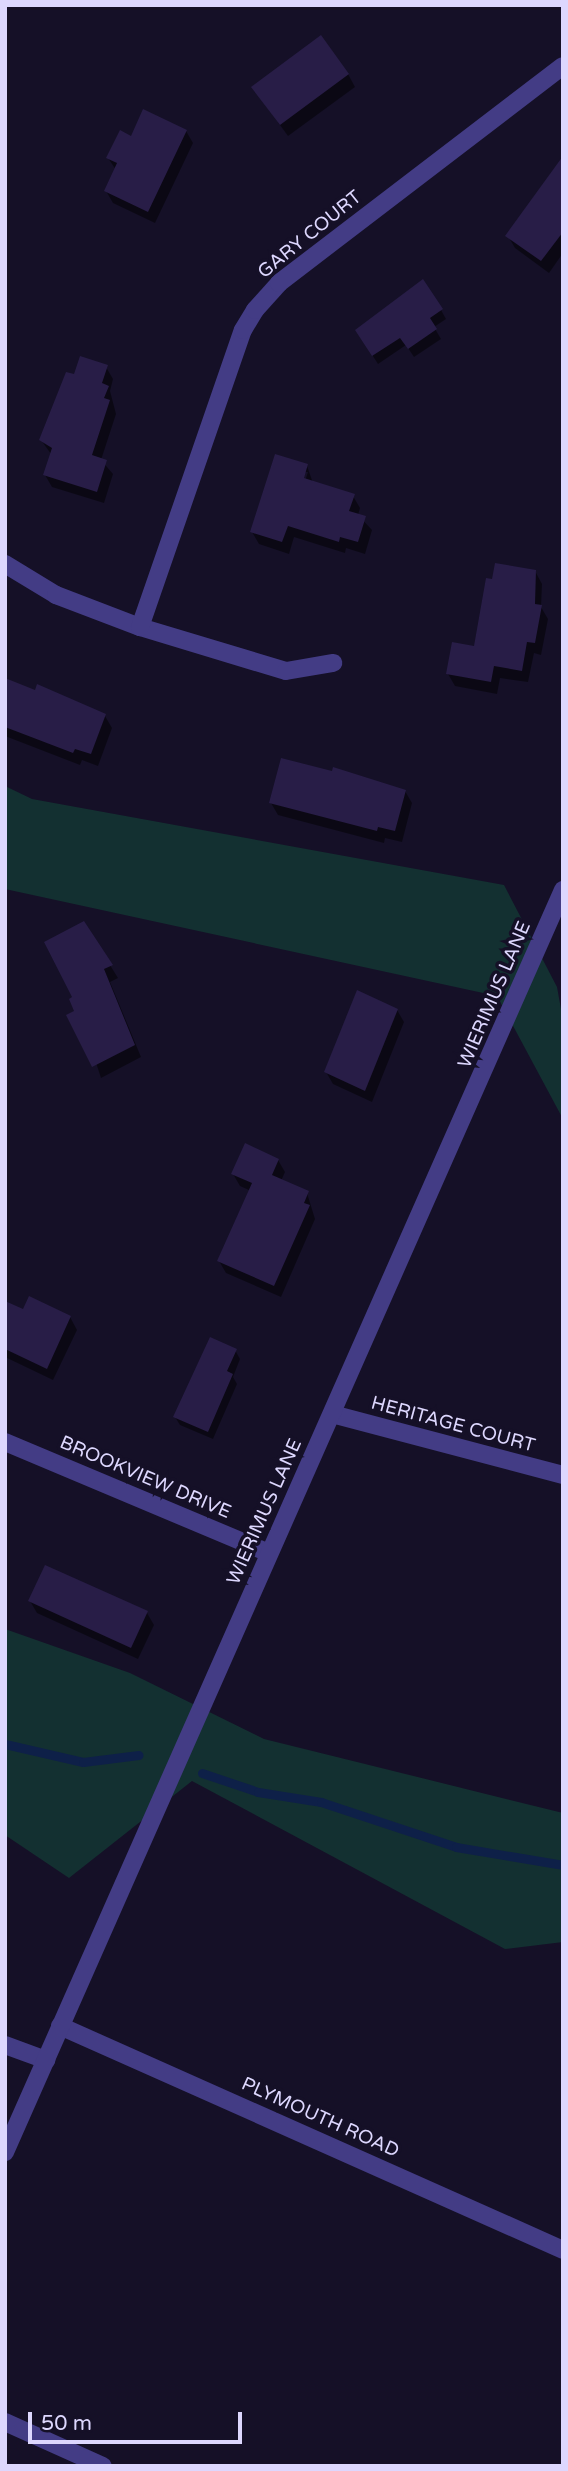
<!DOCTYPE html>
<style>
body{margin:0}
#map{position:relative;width:568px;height:2471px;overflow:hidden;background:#151027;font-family:"Varela Round",sans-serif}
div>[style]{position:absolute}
.green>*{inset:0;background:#133031}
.shadow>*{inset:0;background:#0007}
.stream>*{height:9px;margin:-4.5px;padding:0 4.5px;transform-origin:4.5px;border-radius:4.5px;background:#0e2048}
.building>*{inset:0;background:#281d47}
.street>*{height:18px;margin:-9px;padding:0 9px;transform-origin:9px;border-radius:9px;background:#433c85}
span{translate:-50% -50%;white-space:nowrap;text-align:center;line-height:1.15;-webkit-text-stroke:7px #151027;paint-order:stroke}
.street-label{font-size:19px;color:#ddd7fe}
.frame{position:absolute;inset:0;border:7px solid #ddd7fe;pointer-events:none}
.scale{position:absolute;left:28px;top:2412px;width:214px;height:32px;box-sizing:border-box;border:4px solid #ddd7fe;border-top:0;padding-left:9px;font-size:21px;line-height:24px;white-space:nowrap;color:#ddd7fe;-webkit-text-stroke:5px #151027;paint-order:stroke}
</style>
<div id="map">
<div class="green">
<i style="clip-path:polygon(5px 786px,32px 799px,504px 885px,557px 987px,563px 1020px,563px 1119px,497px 996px,5px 889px)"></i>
<i style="clip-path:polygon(5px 1629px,130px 1673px,264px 1739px,563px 1813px,563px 1942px,505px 1949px,192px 1781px,69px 1878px,5px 1835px)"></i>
</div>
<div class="shadow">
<i style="clip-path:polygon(348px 74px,355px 87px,288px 136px,261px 99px)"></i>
<i style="clip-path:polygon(186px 131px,193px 143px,155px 223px,113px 203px,106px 191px,116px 170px,108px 158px,132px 138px)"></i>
<i style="clip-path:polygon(563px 181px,563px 253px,549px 273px,515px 248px,508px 236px)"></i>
<i style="clip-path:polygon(441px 310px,446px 319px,434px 327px,441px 339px,414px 357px,406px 345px,378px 364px,362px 339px)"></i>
<i style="clip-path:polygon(106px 367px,113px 379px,110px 391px,116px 414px,101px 460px,113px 474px,104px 503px,52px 487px,45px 475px,51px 454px,41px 440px,75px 377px)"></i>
<i style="clip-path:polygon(evenodd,307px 466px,313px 483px,353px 496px,360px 508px,358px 515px,372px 530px,365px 554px,346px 548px,345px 553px,294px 537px,289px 554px,259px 544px,252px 532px,307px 466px,304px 472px,308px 472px,303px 487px,304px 472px)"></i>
<i style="clip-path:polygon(535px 571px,542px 584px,541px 607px,548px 619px,541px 655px,534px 653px,528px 682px,500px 678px,497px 694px,455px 686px,448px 674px,475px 648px,494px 581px)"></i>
<i style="clip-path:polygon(5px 680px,105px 716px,112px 728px,98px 766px,82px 760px,80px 765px,5px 736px)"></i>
<i style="clip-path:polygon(405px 791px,412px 803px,402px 842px,385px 838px,384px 843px,278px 815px,271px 803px)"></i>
<i style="clip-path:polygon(84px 923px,118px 978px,110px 982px,141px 1057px,101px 1078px,75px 998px)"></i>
<i style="clip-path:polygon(397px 1010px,404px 1022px,372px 1102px,333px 1084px,326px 1072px)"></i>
<i style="clip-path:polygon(278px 1160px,285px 1172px,281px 1181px,307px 1193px,315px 1219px,281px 1297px,226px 1273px,219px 1261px,251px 1191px,240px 1186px,233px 1174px)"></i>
<i style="clip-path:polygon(5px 1303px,24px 1312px,70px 1317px,77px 1330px,53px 1380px,5px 1357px)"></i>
<i style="clip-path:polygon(235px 1350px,240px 1359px,233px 1377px,237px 1384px,213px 1439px,180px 1425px,175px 1417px)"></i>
<i style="clip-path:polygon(30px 1601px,147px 1613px,154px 1625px,138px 1659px,37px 1613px)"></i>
</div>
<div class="stream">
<i style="left:5px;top:1744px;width:80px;rotate:13deg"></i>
<i style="left:83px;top:1762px;width:56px;rotate:-7.1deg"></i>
<i style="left:202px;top:1773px;width:59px;rotate:18.7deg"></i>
<i style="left:258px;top:1792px;width:64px;rotate:9deg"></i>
<i style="left:321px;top:1802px;width:142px;rotate:18.4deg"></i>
<i style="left:456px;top:1847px;width:109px;rotate:9.5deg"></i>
</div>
<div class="building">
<i style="clip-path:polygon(321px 35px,349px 74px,280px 125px,251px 87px)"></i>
<i style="clip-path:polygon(143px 109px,187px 130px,148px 212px,104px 191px,117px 163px,106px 158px,120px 130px,131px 136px)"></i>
<i style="clip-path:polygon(563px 156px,563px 232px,541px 261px,505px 236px)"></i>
<i style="clip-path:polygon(423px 279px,443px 309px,430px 318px,437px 329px,408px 349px,400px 338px,372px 356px,355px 330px)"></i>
<i style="clip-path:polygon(80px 356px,108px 365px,102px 383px,109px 386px,104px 398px,110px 400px,92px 455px,107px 460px,97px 492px,43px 475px,52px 448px,39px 440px,66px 372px,74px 374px)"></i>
<i style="clip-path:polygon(275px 454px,308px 464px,304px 478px,355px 494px,349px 511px,366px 516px,358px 542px,340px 537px,339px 542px,288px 526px,282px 542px,250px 532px)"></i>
<i style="clip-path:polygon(495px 563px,536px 570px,535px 604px,542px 605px,535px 643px,527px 642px,522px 671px,494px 666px,491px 682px,446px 674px,452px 642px,474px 646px,486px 578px,492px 579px)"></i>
<i style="clip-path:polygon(5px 678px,35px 690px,37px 684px,106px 714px,91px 754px,75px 749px,73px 753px,5px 727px)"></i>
<i style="clip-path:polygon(281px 758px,332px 771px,333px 767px,406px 790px,395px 831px,378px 827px,377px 831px,269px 803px)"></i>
<i style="clip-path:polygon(84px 921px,113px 965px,104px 969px,135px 1045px,92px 1067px,66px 1015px,74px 1011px,69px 999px,72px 997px,44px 942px)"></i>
<i style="clip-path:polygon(357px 990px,398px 1009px,365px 1091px,324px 1072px)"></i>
<i style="clip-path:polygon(245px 1143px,279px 1159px,272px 1175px,309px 1191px,304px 1203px,310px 1205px,274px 1286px,217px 1261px,252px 1183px,231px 1174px)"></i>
<i style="clip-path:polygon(29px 1296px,71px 1316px,47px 1369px,5px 1349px,5px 1301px,23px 1309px)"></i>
<i style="clip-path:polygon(210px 1337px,237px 1349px,227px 1371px,233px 1374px,208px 1432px,173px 1417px)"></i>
<i style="clip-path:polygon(45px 1565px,148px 1611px,131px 1648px,28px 1601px)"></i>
</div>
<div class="street">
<i style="left:5px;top:564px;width:60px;rotate:31.3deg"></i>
<i style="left:56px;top:595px;width:90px;rotate:20.9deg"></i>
<i style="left:140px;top:627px;width:152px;rotate:16.8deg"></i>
<i style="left:286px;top:671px;width:48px;rotate:-9.7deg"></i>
<i style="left:140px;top:627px;width:314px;rotate:-70.9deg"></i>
<i style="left:243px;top:330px;width:23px;rotate:-59deg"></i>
<i style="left:255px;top:310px;width:36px;rotate:-48deg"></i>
<i style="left:279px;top:283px;width:357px;rotate:-37.4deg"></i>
<i style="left:332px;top:1414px;width:239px;rotate:14.8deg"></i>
<i style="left:5px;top:1442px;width:286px;rotate:22.8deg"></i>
<i style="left:60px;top:2026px;width:551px;rotate:24deg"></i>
<i style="left:5px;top:2045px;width:44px;rotate:20.1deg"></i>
<i style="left:5px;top:2152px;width:1380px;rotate:-66.15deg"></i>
<i style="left:5px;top:2422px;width:107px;rotate:24.2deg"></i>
</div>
<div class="street-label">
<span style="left:310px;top:235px;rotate:-39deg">GARY COURT</span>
<span style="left:495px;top:995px;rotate:-67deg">WIERIMUS LANE</span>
<span style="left:453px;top:1425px;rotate:15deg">HERITAGE COURT</span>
<span style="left:145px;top:1478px;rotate:23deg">BROOKVIEW DRIVE</span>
<span style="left:265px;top:1512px;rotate:-66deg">WIERIMUS LANE</span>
<span style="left:320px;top:2118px;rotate:24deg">PLYMOUTH ROAD</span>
</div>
<div class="frame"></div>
<div class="scale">50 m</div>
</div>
